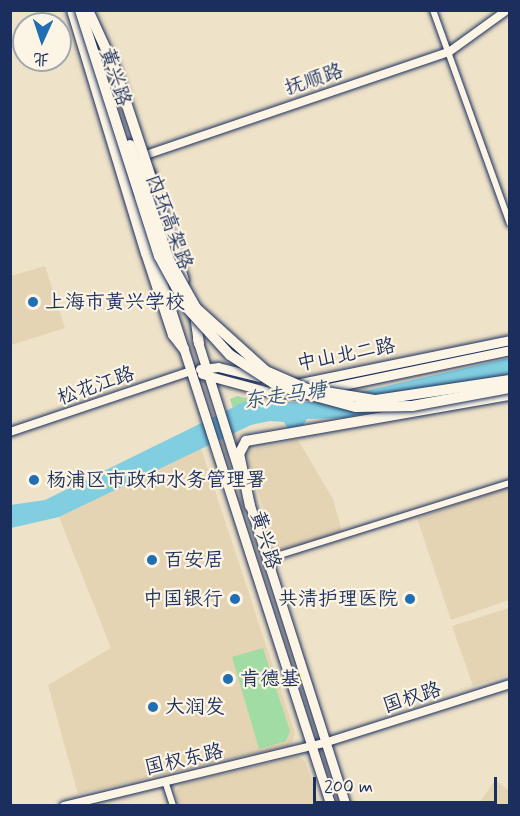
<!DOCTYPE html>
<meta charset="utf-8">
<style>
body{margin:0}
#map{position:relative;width:520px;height:816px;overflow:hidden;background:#eee2c8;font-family:Mynerve,"LXGW WenKai TC",sans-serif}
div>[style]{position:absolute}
.built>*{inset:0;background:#e4d4b4}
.green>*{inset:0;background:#a0dca4}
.water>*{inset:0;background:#82cee1}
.roads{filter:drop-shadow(0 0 2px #1b2f5e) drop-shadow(0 0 2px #1b2f5e)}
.street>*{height:6px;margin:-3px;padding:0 3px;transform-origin:3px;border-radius:3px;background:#fcf5e5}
.secondary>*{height:8px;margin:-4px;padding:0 4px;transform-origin:4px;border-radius:4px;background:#fcf5e5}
.primary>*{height:9px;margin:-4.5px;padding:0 4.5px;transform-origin:4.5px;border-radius:4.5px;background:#fcf5e5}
.highway>*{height:10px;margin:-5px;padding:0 5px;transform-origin:5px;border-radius:5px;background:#fcf5e5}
.bridges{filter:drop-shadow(0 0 2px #1b2f5e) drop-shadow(0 0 2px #1b2f5e)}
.highway-bridge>*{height:10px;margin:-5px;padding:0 5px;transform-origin:5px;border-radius:5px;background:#fcf5e5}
.dots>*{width:16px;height:16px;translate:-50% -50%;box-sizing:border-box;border:3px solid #fcf5e5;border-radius:50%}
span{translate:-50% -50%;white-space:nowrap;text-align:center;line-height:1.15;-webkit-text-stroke:4.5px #fcf5e5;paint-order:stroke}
.street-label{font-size:20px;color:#1b2f5e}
.poi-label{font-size:20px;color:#1b2f5e}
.left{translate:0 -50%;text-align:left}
.right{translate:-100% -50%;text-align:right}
.water-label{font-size:21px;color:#35577f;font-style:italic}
.frame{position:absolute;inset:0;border:12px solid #1b2f5e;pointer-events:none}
.north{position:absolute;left:12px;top:12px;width:60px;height:60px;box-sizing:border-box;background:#fcf5e5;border:2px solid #a2a6af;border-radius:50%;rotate:183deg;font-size:16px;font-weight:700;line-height:24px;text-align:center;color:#1b2f5e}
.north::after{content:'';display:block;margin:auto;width:21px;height:27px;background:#1f6fb2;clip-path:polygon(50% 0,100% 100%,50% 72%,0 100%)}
.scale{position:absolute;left:313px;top:777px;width:184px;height:27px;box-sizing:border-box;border:3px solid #1b2f5e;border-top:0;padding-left:8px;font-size:18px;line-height:21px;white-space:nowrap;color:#1b2f5e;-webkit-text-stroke:4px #fcf5e5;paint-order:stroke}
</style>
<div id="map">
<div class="built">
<i style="clip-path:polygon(45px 266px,65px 328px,11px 345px,11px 276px)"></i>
<i style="clip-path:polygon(298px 440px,333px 499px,342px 532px,277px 551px,245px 451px)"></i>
<i style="clip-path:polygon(201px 448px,295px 733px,292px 745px,78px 794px,48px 685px,111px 648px,59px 517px)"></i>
<i style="clip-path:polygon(509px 487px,509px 600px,451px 620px,417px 518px)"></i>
<i style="clip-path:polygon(509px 608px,509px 675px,473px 686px,452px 626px)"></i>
<i style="clip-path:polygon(298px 756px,305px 761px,320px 805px,178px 805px,176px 791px,182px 784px)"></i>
<i style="clip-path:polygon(495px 780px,509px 791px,509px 805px,478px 805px)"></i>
</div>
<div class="green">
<i style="clip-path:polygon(237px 396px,254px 400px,263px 401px,233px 409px,230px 399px)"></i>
<i style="clip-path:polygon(263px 648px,290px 731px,286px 741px,259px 749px,232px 657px)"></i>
</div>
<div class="water">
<i style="clip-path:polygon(509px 358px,509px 380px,344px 418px,307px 419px,302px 427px,288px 429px,284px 422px,270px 421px,251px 425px,59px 517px,11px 528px,10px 505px,45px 500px,244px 402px,316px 402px)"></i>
</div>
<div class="roads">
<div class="street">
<i style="left:433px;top:10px;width:227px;rotate:70.2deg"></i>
<i style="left:267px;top:559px;width:255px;rotate:-17.4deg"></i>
<i style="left:165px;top:781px;width:26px;rotate:72deg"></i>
</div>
<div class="secondary">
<i style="left:140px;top:157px;width:326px;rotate:-18.8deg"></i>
<i style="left:449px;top:52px;width:72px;rotate:-35.9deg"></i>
<i style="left:10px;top:432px;width:191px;rotate:-18.6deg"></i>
<i style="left:64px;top:806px;width:268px;rotate:-13.6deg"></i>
<i style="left:324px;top:743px;width:195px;rotate:-17.6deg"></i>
</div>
<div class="primary">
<i style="left:136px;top:201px;width:636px;rotate:72.14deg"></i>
<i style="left:197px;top:339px;width:139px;rotate:72.5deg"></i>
<i style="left:200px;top:369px;width:18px;rotate:-6deg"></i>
<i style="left:218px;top:367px;width:42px;rotate:13.7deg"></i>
<i style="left:202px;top:374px;width:65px;rotate:15.1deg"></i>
<i style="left:265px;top:391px;width:35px;rotate:5deg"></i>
<i style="left:296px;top:384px;width:218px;rotate:-11.6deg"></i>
<i style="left:319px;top:390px;width:195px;rotate:-11.8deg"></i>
<i style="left:248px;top:499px;width:322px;rotate:72.3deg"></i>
</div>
<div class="highway">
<i style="left:72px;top:10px;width:254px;rotate:73.1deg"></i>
<i style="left:146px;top:253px;width:86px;rotate:71.8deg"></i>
<i style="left:173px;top:335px;width:18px;rotate:52deg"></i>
<i style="left:150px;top:175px;width:110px;rotate:72.1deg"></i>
<i style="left:195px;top:315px;width:29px;rotate:82deg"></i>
<i style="left:250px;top:506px;width:53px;rotate:-101.9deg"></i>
<i style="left:239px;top:454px;width:15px;rotate:-62deg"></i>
<i style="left:246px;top:441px;width:268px;rotate:-9.9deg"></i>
</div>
</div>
<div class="bridges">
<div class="highway-bridge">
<i style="left:80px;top:10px;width:258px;rotate:72.2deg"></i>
<i style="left:159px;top:256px;width:60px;rotate:61.3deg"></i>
<i style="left:188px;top:309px;width:62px;rotate:47.6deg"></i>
<i style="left:230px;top:355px;width:57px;rotate:32.9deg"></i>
<i style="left:278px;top:386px;width:81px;rotate:15.1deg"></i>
<i style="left:356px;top:407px;width:56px;rotate:-1deg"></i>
<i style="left:412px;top:406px;width:100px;rotate:-10.4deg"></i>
<i style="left:88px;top:10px;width:65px;rotate:65.4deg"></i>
<i style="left:115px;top:69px;width:112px;rotate:71.7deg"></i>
<i style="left:130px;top:145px;width:121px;rotate:71.3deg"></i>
<i style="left:169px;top:260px;width:55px;rotate:60.6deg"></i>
<i style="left:196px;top:308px;width:94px;rotate:42deg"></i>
<i style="left:266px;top:371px;width:45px;rotate:23.7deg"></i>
<i style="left:307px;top:389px;width:70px;rotate:9.1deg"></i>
<i style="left:376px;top:400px;width:135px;rotate:-8.5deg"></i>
</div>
</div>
<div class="dots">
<i style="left:33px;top:302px;background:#1f6fb2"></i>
<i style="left:34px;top:480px;background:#1f6fb2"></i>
<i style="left:152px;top:560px;background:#1f6fb2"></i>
<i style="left:235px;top:599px;background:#1f6fb2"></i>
<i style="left:410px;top:599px;background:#1f6fb2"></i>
<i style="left:228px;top:679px;background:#1f6fb2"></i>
<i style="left:153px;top:707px;background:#1f6fb2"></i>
</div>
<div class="street-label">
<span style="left:115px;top:77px;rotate:72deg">黄兴路</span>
<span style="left:314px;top:80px;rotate:-19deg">抚顺路</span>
<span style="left:169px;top:222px;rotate:70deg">内环高架路</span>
<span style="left:346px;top:355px;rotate:-11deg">中山北二路</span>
<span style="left:96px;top:386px;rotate:-19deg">松花江路</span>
<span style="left:265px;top:540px;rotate:73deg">黄兴路</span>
<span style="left:412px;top:698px;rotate:-18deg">国权路</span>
<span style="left:184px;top:760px;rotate:-13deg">国权东路</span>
</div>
<div class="poi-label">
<span class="left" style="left:45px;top:302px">上海市黄兴学校</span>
<span class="left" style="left:46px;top:480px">杨浦区市政和水务管理署</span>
<span class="left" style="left:164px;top:560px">百安居</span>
<span class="right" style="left:223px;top:599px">中国银行</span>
<span class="right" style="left:398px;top:599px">共清护理医院</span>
<span class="left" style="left:240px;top:679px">肯德基</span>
<span class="left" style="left:165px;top:707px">大润发</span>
</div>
<div class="water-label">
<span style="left:285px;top:396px;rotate:-8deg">东走马塘</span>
</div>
<div class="frame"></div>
<div class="north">北</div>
<div class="scale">200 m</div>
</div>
